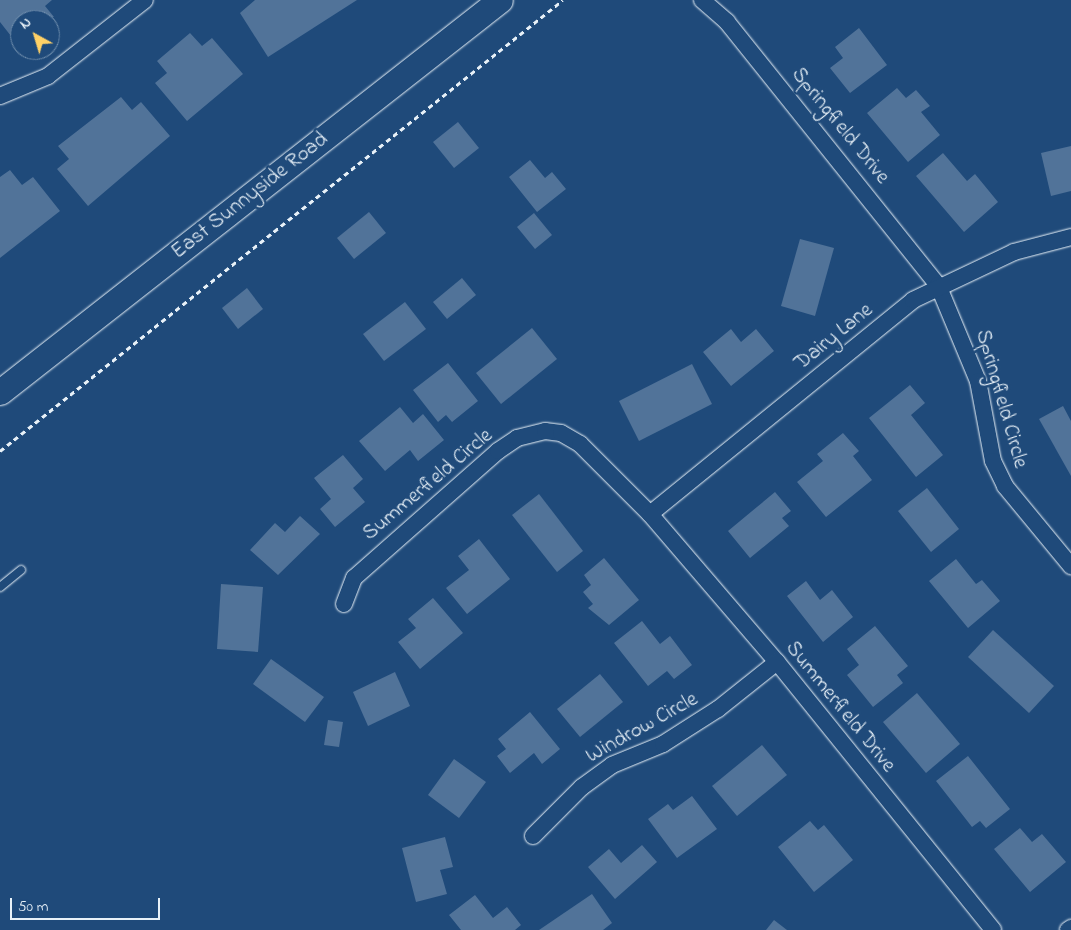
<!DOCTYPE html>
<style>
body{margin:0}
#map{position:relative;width:1071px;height:930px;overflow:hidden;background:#1f4a7a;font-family:"Indie Flower",sans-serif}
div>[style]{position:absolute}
.building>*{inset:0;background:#517399}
.path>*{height:3px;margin-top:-1.5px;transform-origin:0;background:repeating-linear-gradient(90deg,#e8f1f8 0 5px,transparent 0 9px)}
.roads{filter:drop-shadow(0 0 1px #e8f1f8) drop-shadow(0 0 1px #e8f1f8)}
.service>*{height:8px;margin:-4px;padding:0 4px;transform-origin:4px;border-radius:4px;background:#1f4a7a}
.minor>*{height:16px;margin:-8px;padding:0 8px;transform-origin:8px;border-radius:8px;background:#1f4a7a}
.primary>*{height:25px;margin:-12.5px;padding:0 12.5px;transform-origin:12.5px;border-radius:12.5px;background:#1f4a7a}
span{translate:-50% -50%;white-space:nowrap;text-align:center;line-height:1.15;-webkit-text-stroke:5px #1f4a7a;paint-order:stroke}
.street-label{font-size:21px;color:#e8f1f8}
.north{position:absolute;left:10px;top:10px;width:50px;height:50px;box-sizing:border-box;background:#1f4a7a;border:1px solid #6f8dac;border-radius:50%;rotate:321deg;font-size:14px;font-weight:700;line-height:20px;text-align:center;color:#e8f1f8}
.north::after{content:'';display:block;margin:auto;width:18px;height:22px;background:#ffd166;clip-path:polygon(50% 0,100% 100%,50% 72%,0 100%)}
.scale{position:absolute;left:10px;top:898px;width:150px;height:22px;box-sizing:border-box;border:2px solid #e8f1f8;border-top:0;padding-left:6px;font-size:15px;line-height:18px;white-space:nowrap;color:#e8f1f8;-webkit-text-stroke:4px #1f4a7a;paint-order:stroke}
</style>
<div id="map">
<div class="building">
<i style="clip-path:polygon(0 0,52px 0,45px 6px,54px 17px,20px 20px,18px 45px,0 22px)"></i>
<i style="clip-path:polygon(255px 0,357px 0,268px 57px,240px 13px)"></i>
<i style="clip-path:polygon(859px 28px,887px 65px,850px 93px,830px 68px,843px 58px,835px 47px)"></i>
<i style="clip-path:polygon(190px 33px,202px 46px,212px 38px,243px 74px,187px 121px,155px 83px,167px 73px,157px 61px)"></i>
<i style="clip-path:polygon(897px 88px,906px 98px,916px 90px,930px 106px,921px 112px,940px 135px,908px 162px,867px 113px)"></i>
<i style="clip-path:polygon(121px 97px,132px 110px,141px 102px,170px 136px,88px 206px,57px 169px,69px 159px,58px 146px)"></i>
<i style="clip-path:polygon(458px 122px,479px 148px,454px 168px,433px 142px)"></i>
<i style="clip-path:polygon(1071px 146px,1071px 191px,1051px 196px,1041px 153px)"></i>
<i style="clip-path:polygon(943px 153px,967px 181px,975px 174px,998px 202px,964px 232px,916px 176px)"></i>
<i style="clip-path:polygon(530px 160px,545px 178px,552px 172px,566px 189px,537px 212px,509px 177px)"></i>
<i style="clip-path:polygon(10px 170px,22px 185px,33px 177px,60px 211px,0 258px,0 177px)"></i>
<i style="clip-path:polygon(369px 212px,386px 233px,354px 259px,337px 238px)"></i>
<i style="clip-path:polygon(534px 213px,552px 235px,535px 249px,517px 227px)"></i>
<i style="clip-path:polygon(800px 239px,834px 248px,815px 316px,781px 306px)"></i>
<i style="clip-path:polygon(462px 278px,476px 295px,447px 319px,433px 302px)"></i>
<i style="clip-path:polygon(247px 288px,263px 309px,238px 329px,222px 308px)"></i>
<i style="clip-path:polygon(405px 302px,426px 329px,384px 361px,363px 334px)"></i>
<i style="clip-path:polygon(532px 328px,557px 359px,501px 404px,476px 373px)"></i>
<i style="clip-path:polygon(731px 329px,741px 342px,756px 329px,774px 351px,731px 386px,703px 352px)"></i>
<i style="clip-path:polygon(448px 363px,478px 401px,452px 422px,446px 415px,438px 422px,413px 390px)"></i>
<i style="clip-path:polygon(692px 364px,712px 404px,639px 441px,619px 401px)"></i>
<i style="clip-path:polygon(910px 385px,925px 403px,911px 415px,943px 455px,916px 477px,869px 418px)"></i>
<i style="clip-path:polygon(1063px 406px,1071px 421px,1071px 476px,1039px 419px)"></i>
<i style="clip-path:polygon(400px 407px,413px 423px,423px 414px,444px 440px,418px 461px,410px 450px,385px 471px,359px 441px)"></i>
<i style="clip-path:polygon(843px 433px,859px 451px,853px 456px,872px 480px,826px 517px,797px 482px,823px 461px,817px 454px)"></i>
<i style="clip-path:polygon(343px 455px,363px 479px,353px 488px,365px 502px,335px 527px,320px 509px,331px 499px,314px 478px)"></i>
<i style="clip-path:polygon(927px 488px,959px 529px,931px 552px,898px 511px)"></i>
<i style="clip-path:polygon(775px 492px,791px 511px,782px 518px,789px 526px,750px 558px,728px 531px)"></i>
<i style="clip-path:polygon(539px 494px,583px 551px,557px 572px,512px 515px)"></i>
<i style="clip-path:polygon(300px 516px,320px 534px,278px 575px,250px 550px,275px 523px,285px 532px)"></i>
<i style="clip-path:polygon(479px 539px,510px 579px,467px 614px,446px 588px,469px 570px,458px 556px)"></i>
<i style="clip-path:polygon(604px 558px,639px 600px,609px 625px,588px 608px,593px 604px,583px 592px,591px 585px,584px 575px)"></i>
<i style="clip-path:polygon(956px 559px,976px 584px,982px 580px,1000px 601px,968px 628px,929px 581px)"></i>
<i style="clip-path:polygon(806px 581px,820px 600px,832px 590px,853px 617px,823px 642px,787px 596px)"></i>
<i style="clip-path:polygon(221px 584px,263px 587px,258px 652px,217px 649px)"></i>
<i style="clip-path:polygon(433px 598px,463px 633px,420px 669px,398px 642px,416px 628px,408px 619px)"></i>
<i style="clip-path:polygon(642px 621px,660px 644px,670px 636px,692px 665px,674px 679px,667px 671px,648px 686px,614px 643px)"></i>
<i style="clip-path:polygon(875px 626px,908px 666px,897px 675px,903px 683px,873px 707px,847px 675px,859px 665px,847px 649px)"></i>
<i style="clip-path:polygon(993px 630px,1054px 686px,1029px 713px,968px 657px)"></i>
<i style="clip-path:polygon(271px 659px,324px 697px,305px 722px,253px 684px)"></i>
<i style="clip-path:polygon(395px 672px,410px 706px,368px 726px,353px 692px)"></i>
<i style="clip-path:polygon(600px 674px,623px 702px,580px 737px,557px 709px)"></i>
<i style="clip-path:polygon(917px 693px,960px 744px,926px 773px,883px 722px)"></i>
<i style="clip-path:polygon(530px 712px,560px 749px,542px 764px,534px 753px,510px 773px,497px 756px,506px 749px,498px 739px)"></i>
<i style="clip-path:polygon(328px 720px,343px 722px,339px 747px,324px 745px)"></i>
<i style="clip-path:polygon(762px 745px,787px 775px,737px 816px,712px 786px)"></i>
<i style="clip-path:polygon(968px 756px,1010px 809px,986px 828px,980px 821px,972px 827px,936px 781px)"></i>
<i style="clip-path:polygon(454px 759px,486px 782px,459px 818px,428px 795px)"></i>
<i style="clip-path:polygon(692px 796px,717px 829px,677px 858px,648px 819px,668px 804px,673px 810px)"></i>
<i style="clip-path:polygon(810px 821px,818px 830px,824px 825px,853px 860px,814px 892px,778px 847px)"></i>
<i style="clip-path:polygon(1020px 828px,1032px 842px,1042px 834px,1066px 862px,1030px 892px,994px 849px)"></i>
<i style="clip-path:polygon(445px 837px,453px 867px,440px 870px,447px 894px,416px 902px,402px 848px)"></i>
<i style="clip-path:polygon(642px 845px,657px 862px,615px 899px,588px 867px,609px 849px,621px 863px)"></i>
<i style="clip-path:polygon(592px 894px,612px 923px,603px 930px,539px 930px)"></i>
<i style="clip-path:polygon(475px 895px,493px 918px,507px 907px,521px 925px,515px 930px,461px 930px,449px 915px)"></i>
<i style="clip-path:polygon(774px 920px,787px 930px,766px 930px)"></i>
</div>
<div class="path">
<i style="left:0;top:451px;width:721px;rotate:-38.7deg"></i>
</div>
<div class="roads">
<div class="service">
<i style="left:0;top:587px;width:27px;rotate:-39deg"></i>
</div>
<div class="minor">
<i style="left:702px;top:0;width:33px;rotate:41deg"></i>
<i style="left:727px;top:22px;width:337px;rotate:51.3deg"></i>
<i style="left:938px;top:285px;width:104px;rotate:67.4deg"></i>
<i style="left:978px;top:381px;width:81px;rotate:79.4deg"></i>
<i style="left:993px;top:461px;width:28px;rotate:64deg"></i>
<i style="left:1005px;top:486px;width:104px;rotate:50.5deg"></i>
<i style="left:0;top:96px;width:52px;rotate:-22.6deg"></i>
<i style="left:48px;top:76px;width:123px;rotate:-38.1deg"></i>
<i style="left:650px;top:514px;width:339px;rotate:-39.1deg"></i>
<i style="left:913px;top:300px;width:112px;rotate:-25.4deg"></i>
<i style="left:1014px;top:252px;width:59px;rotate:-14.7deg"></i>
<i style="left:344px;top:604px;width:28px;rotate:-69deg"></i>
<i style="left:354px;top:578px;width:192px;rotate:-41.4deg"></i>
<i style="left:498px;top:451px;width:23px;rotate:-34deg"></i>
<i style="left:517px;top:438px;width:29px;rotate:-14deg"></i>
<i style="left:545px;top:431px;width:16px;rotate:7deg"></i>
<i style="left:561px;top:433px;width:22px;rotate:30deg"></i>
<i style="left:580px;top:444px;width:99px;rotate:45deg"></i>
<i style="left:650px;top:514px;width:195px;rotate:49.4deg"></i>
<i style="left:777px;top:662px;width:344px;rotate:51.1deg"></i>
<i style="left:533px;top:836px;width:69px;rotate:-45deg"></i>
<i style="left:582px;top:787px;width:37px;rotate:-36deg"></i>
<i style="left:612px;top:765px;width:55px;rotate:-22.4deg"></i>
<i style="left:663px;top:744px;width:65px;rotate:-32.5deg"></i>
<i style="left:718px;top:709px;width:75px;rotate:-38.5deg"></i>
<i style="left:1068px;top:930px;width:4px;rotate:-34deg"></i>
</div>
<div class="primary">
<i style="left:0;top:392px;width:635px;rotate:-38.1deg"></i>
</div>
</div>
<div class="street-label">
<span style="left:840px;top:126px;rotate:51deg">Springfield Drive</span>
<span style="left:250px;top:196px;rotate:-38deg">East Sunnyside Road</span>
<span style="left:834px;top:337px;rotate:-39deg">Dairy Lane</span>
<span style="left:1001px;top:399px;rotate:74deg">Springfield Circle</span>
<span style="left:428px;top:485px;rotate:-40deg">Summerfield Circle</span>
<span style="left:840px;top:707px;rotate:51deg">Summerfield Drive</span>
<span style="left:642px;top:728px;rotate:-29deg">Windrow Circle</span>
</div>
<div class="north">N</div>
<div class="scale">50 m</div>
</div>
